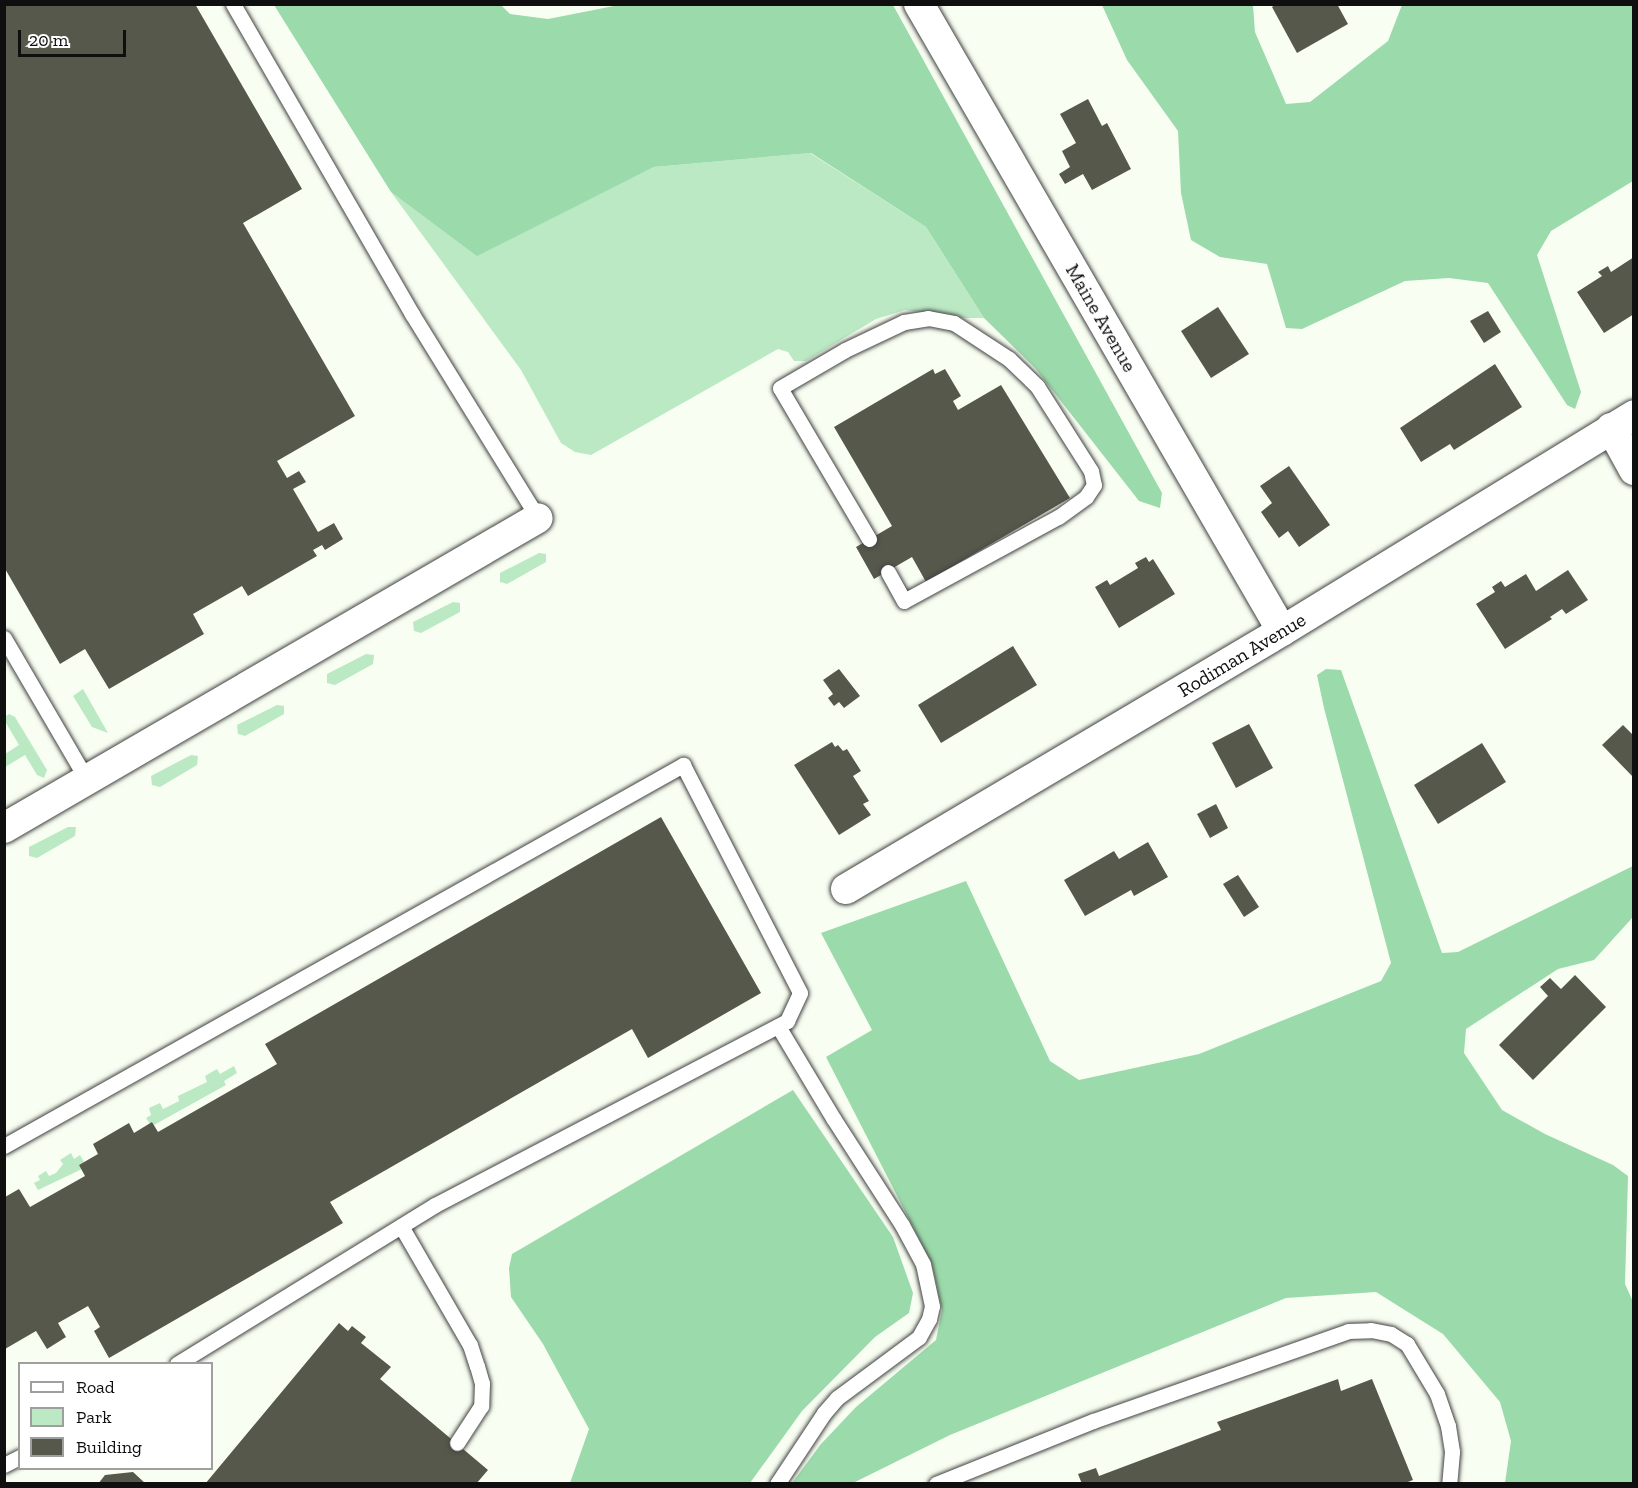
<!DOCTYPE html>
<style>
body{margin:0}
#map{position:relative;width:1638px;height:1488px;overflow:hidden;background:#f8fff2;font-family:"Zilla Slab",serif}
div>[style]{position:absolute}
.green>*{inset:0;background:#bbe9c3}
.forest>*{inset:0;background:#9bdaaa}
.building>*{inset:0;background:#57584c}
.roads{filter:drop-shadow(0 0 2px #424242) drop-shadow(0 0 2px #424242)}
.lane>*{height:15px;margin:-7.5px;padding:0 7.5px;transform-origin:7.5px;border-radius:7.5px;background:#fff}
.street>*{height:30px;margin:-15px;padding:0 15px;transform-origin:15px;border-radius:15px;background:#fff}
span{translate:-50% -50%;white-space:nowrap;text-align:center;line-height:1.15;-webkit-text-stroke:6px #fff;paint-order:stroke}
.street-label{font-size:20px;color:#0f0f0f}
.frame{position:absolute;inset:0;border:6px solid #0f0f0f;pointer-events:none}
.legend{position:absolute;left:18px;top:1362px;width:195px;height:108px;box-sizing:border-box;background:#fff;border:2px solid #9f9f9f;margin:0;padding:8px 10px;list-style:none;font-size:18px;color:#0f0f0f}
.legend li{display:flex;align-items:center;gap:12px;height:30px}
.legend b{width:30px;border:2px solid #9f9f9f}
.scale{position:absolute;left:18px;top:30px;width:108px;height:27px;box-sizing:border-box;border:3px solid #0f0f0f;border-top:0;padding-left:8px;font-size:18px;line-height:21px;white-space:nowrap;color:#0f0f0f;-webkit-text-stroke:4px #fff;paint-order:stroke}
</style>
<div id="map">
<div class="green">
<i style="clip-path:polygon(810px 153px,926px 227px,984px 318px,960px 318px,905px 310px,876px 319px,806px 361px,794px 361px,788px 352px,778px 349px,591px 455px,575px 452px,561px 443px,521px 370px,391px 192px,477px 255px,654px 167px)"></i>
<i style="clip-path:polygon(539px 553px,546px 554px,546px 562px,507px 584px,500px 582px,500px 573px)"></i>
<i style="clip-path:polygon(453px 602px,460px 603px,460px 612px,421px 633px,414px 631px,413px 622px)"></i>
<i style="clip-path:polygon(366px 654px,374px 655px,373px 664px,335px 685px,327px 683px,327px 674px)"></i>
<i style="clip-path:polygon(83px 689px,108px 733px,92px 727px,73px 696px)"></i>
<i style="clip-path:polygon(277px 705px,284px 706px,284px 714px,245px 736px,238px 734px,237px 725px)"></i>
<i style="clip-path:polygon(9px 714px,15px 717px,47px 770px,44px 778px,37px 775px,25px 755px,5px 767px,5px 754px,19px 745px,6px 723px,6px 716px)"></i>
<i style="clip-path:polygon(191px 755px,198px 756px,197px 765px,160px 787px,152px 785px,151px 776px)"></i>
<i style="clip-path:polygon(68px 827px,76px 827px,75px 836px,37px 858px,29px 856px,29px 847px)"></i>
<i style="clip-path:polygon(234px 1066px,237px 1073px,224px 1081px,226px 1085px,154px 1125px,152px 1122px,150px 1124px,146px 1118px,151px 1115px,149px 1108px,160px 1103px,163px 1109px,179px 1101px,178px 1096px,207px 1082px,205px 1076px,217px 1069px,220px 1074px)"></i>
<i style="clip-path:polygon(71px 1153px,74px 1159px,80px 1155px,84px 1162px,79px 1165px,82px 1169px,38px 1190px,34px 1183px,40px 1180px,38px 1176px,46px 1171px,49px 1176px,56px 1173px,63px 1164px,60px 1160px)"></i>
</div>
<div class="forest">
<i style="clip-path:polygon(619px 5px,893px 5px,1162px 493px,1160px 508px,1139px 501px,1035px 368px,984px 318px,926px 227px,811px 153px,654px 167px,477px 256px,391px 192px,274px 5px,501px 5px,510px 14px,548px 19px)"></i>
<i style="clip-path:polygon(1102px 5px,1253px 5px,1255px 32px,1286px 104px,1310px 102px,1388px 41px,1402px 5px,1633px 5px,1633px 181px,1551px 231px,1537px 255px,1581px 392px,1575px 409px,1567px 405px,1488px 283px,1449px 278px,1405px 281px,1302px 329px,1286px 328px,1267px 264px,1220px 257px,1191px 240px,1181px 193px,1178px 131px,1127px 60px)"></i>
<i style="clip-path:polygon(1326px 669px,1341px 670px,1442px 953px,1458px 952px,1633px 866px,1633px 917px,1594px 960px,1558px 969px,1466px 1029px,1464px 1053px,1502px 1110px,1545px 1134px,1613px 1165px,1628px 1176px,1625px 1284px,1634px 1304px,1633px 1483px,1505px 1483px,1511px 1441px,1500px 1402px,1443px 1334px,1376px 1292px,1286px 1298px,950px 1435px,853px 1483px,792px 1483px,821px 1444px,856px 1407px,936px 1340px,942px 1310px,932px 1264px,826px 1057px,872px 1030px,821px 933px,966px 881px,1050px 1061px,1079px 1080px,1199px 1054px,1381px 981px,1391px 963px,1324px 708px,1317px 675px)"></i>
<i style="clip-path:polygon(793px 1090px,893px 1237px,913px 1293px,909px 1313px,875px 1337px,802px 1411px,750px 1483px,570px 1483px,589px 1429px,543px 1344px,511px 1297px,509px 1268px,512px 1254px)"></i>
</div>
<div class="building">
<i style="clip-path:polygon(4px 4px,195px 4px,302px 189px,243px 223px,355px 416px,277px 461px,287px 478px,299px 471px,306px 482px,293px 489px,318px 532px,334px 523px,343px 539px,325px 550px,322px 545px,313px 550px,317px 556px,248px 596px,242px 586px,193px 614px,204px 634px,109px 689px,85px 649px,60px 664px,4px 567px)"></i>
<i style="clip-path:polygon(1276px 4px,1337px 4px,1348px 24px,1297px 53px,1272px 7px)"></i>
<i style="clip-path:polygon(1088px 99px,1102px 126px,1107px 123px,1131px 169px,1092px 190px,1083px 174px,1065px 184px,1059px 174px,1070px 167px,1062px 151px,1076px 143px,1060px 114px)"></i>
<i style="clip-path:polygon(1634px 257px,1634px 314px,1604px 333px,1577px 292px,1602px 276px,1598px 272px,1608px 266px,1611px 272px)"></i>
<i style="clip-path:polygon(1218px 307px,1249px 354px,1211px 378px,1181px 331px)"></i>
<i style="clip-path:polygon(1488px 311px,1501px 332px,1484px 343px,1470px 321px)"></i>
<i style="clip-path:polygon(1495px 364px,1522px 407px,1454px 450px,1450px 444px,1421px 462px,1400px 428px)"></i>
<i style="clip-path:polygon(933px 369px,935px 374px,945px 369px,961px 396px,953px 401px,958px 410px,1001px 385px,1070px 498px,926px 582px,912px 557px,874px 579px,856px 547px,892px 526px,834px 427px)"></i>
<i style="clip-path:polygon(1289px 466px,1330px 525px,1299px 547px,1288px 531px,1279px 538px,1261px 512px,1272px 503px,1260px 486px)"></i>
<i style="clip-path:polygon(1146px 557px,1149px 562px,1153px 559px,1175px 594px,1119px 628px,1095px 587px,1107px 580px,1110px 585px,1138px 568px,1135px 563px)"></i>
<i style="clip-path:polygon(1568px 570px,1588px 600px,1566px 614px,1562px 609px,1550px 617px,1552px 619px,1505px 649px,1476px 604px,1495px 592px,1492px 587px,1501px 581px,1505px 587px,1526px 574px,1536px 591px)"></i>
<i style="clip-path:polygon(1013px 646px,1037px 685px,941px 743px,918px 705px)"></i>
<i style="clip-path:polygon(839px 669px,860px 696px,844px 708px,839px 702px,834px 706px,828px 698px,833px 694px,823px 680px)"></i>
<i style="clip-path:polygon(1249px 724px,1273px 768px,1236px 788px,1212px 743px)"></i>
<i style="clip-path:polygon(1623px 725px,1634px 736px,1634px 778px,1602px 745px)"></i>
<i style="clip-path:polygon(832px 742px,835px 747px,838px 745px,843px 751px,847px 749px,861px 771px,853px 776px,869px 801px,863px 804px,871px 815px,839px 835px,794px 765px)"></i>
<i style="clip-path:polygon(1482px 743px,1506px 782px,1438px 824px,1414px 785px)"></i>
<i style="clip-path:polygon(1216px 804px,1228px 828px,1210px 838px,1197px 814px)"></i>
<i style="clip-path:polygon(661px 817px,761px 993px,648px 1058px,632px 1029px,330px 1202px,343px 1223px,109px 1358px,94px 1331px,100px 1327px,88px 1306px,58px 1323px,66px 1337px,47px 1349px,36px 1331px,5px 1349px,5px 1197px,19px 1189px,30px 1207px,85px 1176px,79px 1165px,98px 1154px,93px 1144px,129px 1123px,134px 1133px,152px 1122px,158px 1132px,277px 1064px,265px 1044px)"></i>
<i style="clip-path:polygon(1148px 842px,1168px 877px,1134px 896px,1131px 890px,1085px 916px,1064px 880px,1114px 851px,1119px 859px)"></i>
<i style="clip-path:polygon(1238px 875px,1259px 907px,1244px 917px,1223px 884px)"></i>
<i style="clip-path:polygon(1575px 975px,1606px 1007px,1533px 1080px,1499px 1045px,1548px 996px,1540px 987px,1550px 978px,1561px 989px)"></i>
<i style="clip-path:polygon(339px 1323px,348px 1331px,352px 1326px,366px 1337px,361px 1343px,391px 1367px,380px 1379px,488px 1470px,476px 1484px,205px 1484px)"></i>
<i style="clip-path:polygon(1338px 1379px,1341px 1391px,1372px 1379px,1413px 1480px,1403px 1484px,1082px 1484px,1078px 1474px,1096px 1468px,1099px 1476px,1221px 1430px,1217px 1422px)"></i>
<i style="clip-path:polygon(133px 1472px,146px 1484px,98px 1484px,105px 1475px)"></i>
</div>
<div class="roads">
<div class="lane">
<i style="left:233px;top:4px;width:358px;rotate:60deg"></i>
<i style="left:412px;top:314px;width:240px;rotate:58.3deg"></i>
<i style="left:869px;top:539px;width:175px;rotate:-120.5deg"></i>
<i style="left:780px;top:388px;width:75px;rotate:-30.3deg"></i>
<i style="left:845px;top:350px;width:65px;rotate:-25.4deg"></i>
<i style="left:904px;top:322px;width:24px;rotate:-9deg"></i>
<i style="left:928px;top:318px;width:26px;rotate:11deg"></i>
<i style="left:954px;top:323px;width:66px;rotate:33.2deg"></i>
<i style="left:1009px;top:359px;width:39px;rotate:44deg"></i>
<i style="left:1037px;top:386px;width:101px;rotate:57.6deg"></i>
<i style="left:1091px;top:471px;width:14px;rotate:78deg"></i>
<i style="left:1094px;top:485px;width:14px;rotate:124deg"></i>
<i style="left:1086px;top:497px;width:34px;rotate:144deg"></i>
<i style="left:1058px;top:517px;width:175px;rotate:151.4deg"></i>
<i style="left:904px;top:601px;width:33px;rotate:-119deg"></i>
<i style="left:4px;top:638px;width:164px;rotate:59.7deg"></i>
<i style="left:4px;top:1146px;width:779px;rotate:-29.3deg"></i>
<i style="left:683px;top:765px;width:256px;rotate:62.8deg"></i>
<i style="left:800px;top:993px;width:31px;rotate:115deg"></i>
<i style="left:787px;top:1021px;width:397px;rotate:152.4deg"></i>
<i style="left:435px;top:1205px;width:303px;rotate:148.4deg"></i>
<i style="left:401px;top:1226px;width:138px;rotate:59.9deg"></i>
<i style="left:470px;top:1345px;width:22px;rotate:72deg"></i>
<i style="left:477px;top:1366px;width:18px;rotate:74deg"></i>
<i style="left:482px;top:1383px;width:23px;rotate:92deg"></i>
<i style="left:481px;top:1406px;width:44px;rotate:123deg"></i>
<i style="left:4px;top:1465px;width:18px;rotate:-27deg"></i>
<i style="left:777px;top:1484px;width:85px;rotate:-56.5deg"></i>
<i style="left:824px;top:1413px;width:20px;rotate:-49deg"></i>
<i style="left:837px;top:1398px;width:102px;rotate:-36.6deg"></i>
<i style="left:919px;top:1337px;width:21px;rotate:-61deg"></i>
<i style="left:929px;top:1319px;width:13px;rotate:-77deg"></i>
<i style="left:932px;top:1306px;width:43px;rotate:-102.1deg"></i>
<i style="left:923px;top:1264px;width:44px;rotate:-118.3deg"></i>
<i style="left:902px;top:1225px;width:127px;rotate:-122.8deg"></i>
<i style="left:833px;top:1118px;width:107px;rotate:-120.9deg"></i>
<i style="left:936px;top:1484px;width:169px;rotate:-21.9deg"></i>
<i style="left:1093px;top:1421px;width:270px;rotate:-19.4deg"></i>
<i style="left:1348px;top:1331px;width:23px;rotate:-2deg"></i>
<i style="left:1371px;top:1330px;width:20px;rotate:11deg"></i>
<i style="left:1391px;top:1334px;width:19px;rotate:32deg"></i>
<i style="left:1407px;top:1344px;width:58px;rotate:59deg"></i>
<i style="left:1437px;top:1394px;width:34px;rotate:71deg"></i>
<i style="left:1448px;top:1426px;width:26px;rotate:81deg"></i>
<i style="left:1452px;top:1452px;width:32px;rotate:95deg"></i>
</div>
<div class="street">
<i style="left:919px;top:4px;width:724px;rotate:59.93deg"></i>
<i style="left:1611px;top:428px;width:48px;rotate:61.3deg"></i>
<i style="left:4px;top:828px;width:617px;rotate:-30.14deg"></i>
<i style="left:846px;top:889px;width:507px;rotate:-30.61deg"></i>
<i style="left:1282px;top:631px;width:413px;rotate:-31.5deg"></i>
</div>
</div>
<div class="street-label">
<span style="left:1101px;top:318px;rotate:60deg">Maine Avenue</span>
<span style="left:1242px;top:655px;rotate:-31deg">Rodiman Avenue</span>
</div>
<div class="frame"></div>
<ul class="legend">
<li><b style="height:8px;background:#fff"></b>Road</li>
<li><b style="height:16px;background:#bbe9c3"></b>Park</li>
<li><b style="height:16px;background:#57584c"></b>Building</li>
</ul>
<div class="scale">20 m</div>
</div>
